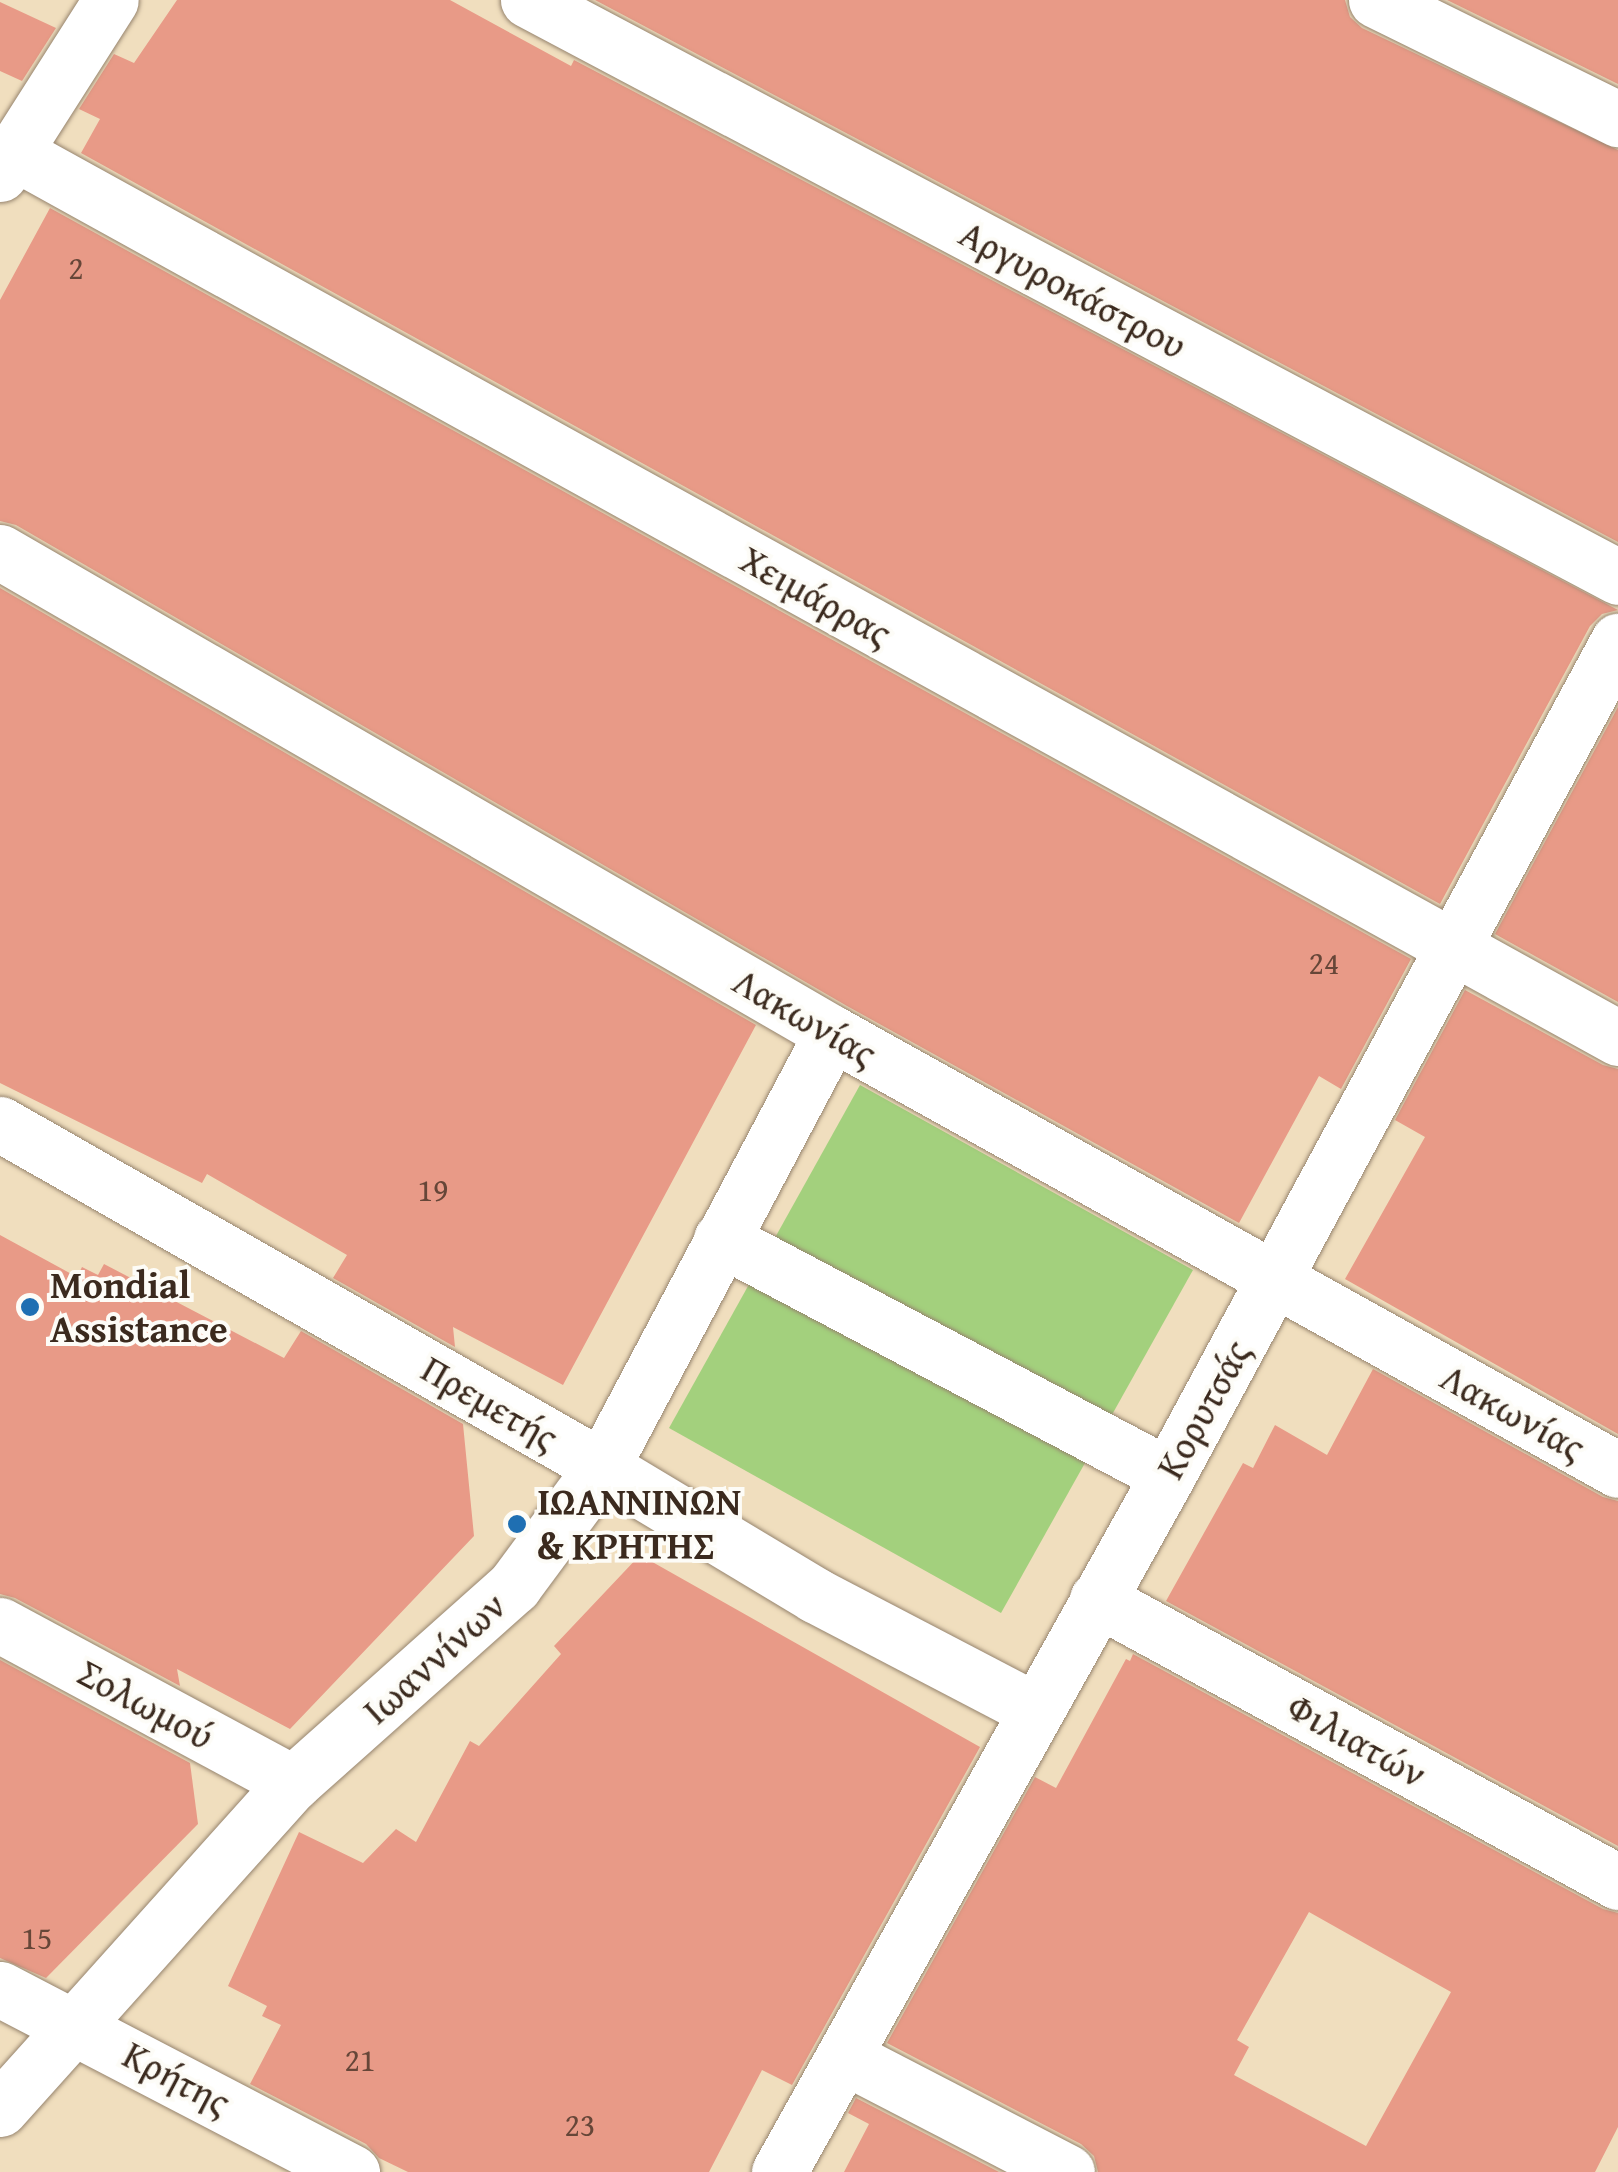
<!DOCTYPE html>
<meta charset="utf-8">
<style>
body{margin:0}
#map{position:relative;width:1618px;height:2172px;overflow:hidden;background:#f0debe;font-family:"Gentium Book Plus",serif}
div>[style]{position:absolute}
.green>*{inset:0;background:#a3d07d}
.building>*{inset:0;background:#e89a87}
.roads{filter:drop-shadow(0 0 2px #96846e) drop-shadow(0 0 2px #96846e)}
.minor>*{height:55px;margin:-27.5px;padding:0 27.5px;transform-origin:27.5px;border-radius:27.5px;background:#fff}
.dots>*{width:28px;height:28px;translate:-50% -50%;box-sizing:border-box;border:5px solid #fdfcf7;border-radius:50%}
span{translate:-50% -50%;white-space:nowrap;text-align:center;line-height:1.15;-webkit-text-stroke:8px #fdfcf7;paint-order:stroke}
.number-label{font-size:32px;color:#664638}
.number-label span{-webkit-text-stroke-width:0}
.street-label{font-size:38px;color:#3b2a1e}
.poi-label{font-size:38px;color:#3b2a1e;font-weight:700}
.left{translate:0 -50%;text-align:left}
</style>
<div id="map">
<div class="green">
<i style="clip-path:polygon(860px 1085px,1193px 1270px,1001px 1613px,669px 1428px)"></i>
</div>
<div class="building">
<i style="clip-path:polygon(177px 0,450px 0,571px 66px,574px 60px,1618px 610px,1602px 614px,1590px 626px,1440px 904px,81px 153px,100px 119px,79px 109px,114px 54px,134px 63px)"></i>
<i style="clip-path:polygon(595px 0,1345px 0,1350px 17px,1362px 28px,1618px 150px,1618px 542px)"></i>
<i style="clip-path:polygon(1447px 0,1618px 0,1618px 84px)"></i>
<i style="clip-path:polygon(0 2px,56px 28px,22px 81px,0 71px)"></i>
<i style="clip-path:polygon(50px 208px,1411px 959px,1341px 1089px,1319px 1076px,1239px 1223px,847px 1006px,16px 525px,0 521px,0 300px)"></i>
<i style="clip-path:polygon(0 588px,756px 1025px,563px 1385px,453px 1327px,455px 1347px,333px 1278px,347px 1255px,207px 1174px,202px 1183px,0 1083px)"></i>
<i style="clip-path:polygon(1618px 707px,1618px 1002px,1495px 934px)"></i>
<i style="clip-path:polygon(1465px 990px,1603px 1065px,1618px 1069px,1618px 1434px,1345px 1279px,1425px 1137px,1395px 1120px)"></i>
<i style="clip-path:polygon(0 1235px,77px 1277px,82px 1267px,98px 1275px,104px 1264px,284px 1358px,301px 1331px,463px 1424px,474px 1536px,290px 1729px,177px 1669px,180px 1686px,15px 1598px,0 1594px)"></i>
<i style="clip-path:polygon(1373px 1369px,1603px 1497px,1618px 1501px,1618px 1846px,1166px 1601px,1243px 1463px,1253px 1468px,1275px 1425px,1327px 1455px)"></i>
<i style="clip-path:polygon(640px 1555px,980px 1747px,792px 2085px,762px 2070px,709px 2172px,408px 2172px,379px 2158px,366px 2144px,250px 2084px,281px 2025px,262px 2016px,267px 2006px,228px 1986px,299px 1832px,363px 1863px,396px 1829px,416px 1842px,470px 1741px,479px 1746px,561px 1654px,554px 1646px)"></i>
<i style="clip-path:polygon(evenodd,1133px 1654px,1603px 1909px,1618px 1913px,1618px 2127px,1595px 2172px,1098px 2172px,1094px 2156px,1081px 2144px,887px 2043px,1035px 1777px,1056px 1788px,1126px 1659px,1130px 1661px,1133px 1654px,1309px 1912px,1451px 1992px,1366px 2146px,1234px 2075px,1249px 2047px,1237px 2040px,1309px 1912px)"></i>
<i style="clip-path:polygon(0 1660px,190px 1763px,198px 1824px,46px 1978px,0 1958px)"></i>
<i style="clip-path:polygon(856px 2098px,999px 2172px,844px 2172px,869px 2124px,848px 2113px)"></i>
</div>
<div class="roads">
<div class="minor">
<i style="left:528px;top:0;width:1233px;rotate:27.89deg"></i>
<i style="left:1376px;top:0;width:270px;rotate:26.2deg"></i>
<i style="left:15px;top:153px;width:1831px;rotate:28.9deg"></i>
<i style="left:0;top:174px;width:206px;rotate:-57.5deg"></i>
<i style="left:0;top:552px;width:961px;rotate:30.03deg"></i>
<i style="left:832px;top:1033px;width:899px;rotate:29.07deg"></i>
<i style="left:0;top:1124px;width:693px;rotate:29.67deg"></i>
<i style="left:602px;top:1467px;width:249px;rotate:31deg"></i>
<i style="left:815px;top:1595px;width:246px;rotate:27.6deg"></i>
<i style="left:721px;top:1239px;width:505px;rotate:27.83deg"></i>
<i style="left:1097px;top:1599px;width:593px;rotate:28.51deg"></i>
<i style="left:0;top:1625px;width:333px;rotate:28.3deg"></i>
<i style="left:0;top:1989px;width:397px;rotate:27.5deg"></i>
<i style="left:845px;top:2057px;width:250px;rotate:27.4deg"></i>
<i style="left:0;top:2109px;width:438px;rotate:-48.1deg"></i>
<i style="left:293px;top:1783px;width:296px;rotate:-41.7deg"></i>
<i style="left:514px;top:1586px;width:148px;rotate:-53.5deg"></i>
<i style="left:602px;top:1467px;width:491px;rotate:-62.1deg"></i>
<i style="left:779px;top:2172px;width:798px;rotate:-60.83deg"></i>
<i style="left:1168px;top:1475px;width:948px;rotate:-61.65deg"></i>
</div>
</div>
<div class="dots">
<i style="left:30px;top:1307px;background:#1f6fb2"></i>
<i style="left:517px;top:1524px;background:#1f6fb2"></i>
</div>
<div class="number-label">
<span style="left:76px;top:268px">2</span>
<span style="left:1324px;top:963px">24</span>
<span style="left:433px;top:1190px">19</span>
<span style="left:37px;top:1938px">15</span>
<span style="left:360px;top:2060px">21</span>
<span style="left:580px;top:2125px">23</span>
</div>
<div class="street-label">
<span style="left:1073px;top:289px;rotate:28deg">Αργυροκάστρου</span>
<span style="left:816px;top:596px;rotate:29deg">Χειμάρρας</span>
<span style="left:805px;top:1017px;rotate:30deg">Λακωνίας</span>
<span style="left:490px;top:1403px;rotate:30deg">Πρεμετής</span>
<span style="left:1203px;top:1409px;rotate:-61deg">Κορυτσάς</span>
<span style="left:1513px;top:1412px;rotate:29deg">Λακωνίας</span>
<span style="left:434px;top:1658px;rotate:-42deg">Ιωαννίνων</span>
<span style="left:146px;top:1704px;rotate:28deg">Σολωμού</span>
<span style="left:1357px;top:1740px;rotate:29deg">Φιλιατών</span>
<span style="left:177px;top:2078px;rotate:28deg">Κρήτης</span>
</div>
<div class="poi-label">
<span class="left" style="left:50px;top:1307px">Mondial<br>Assistance</span>
<span class="left" style="left:537px;top:1524px">ΙΩΑΝΝΙΝΩΝ<br>&amp; ΚΡΗΤΗΣ</span>
</div>
</div>
